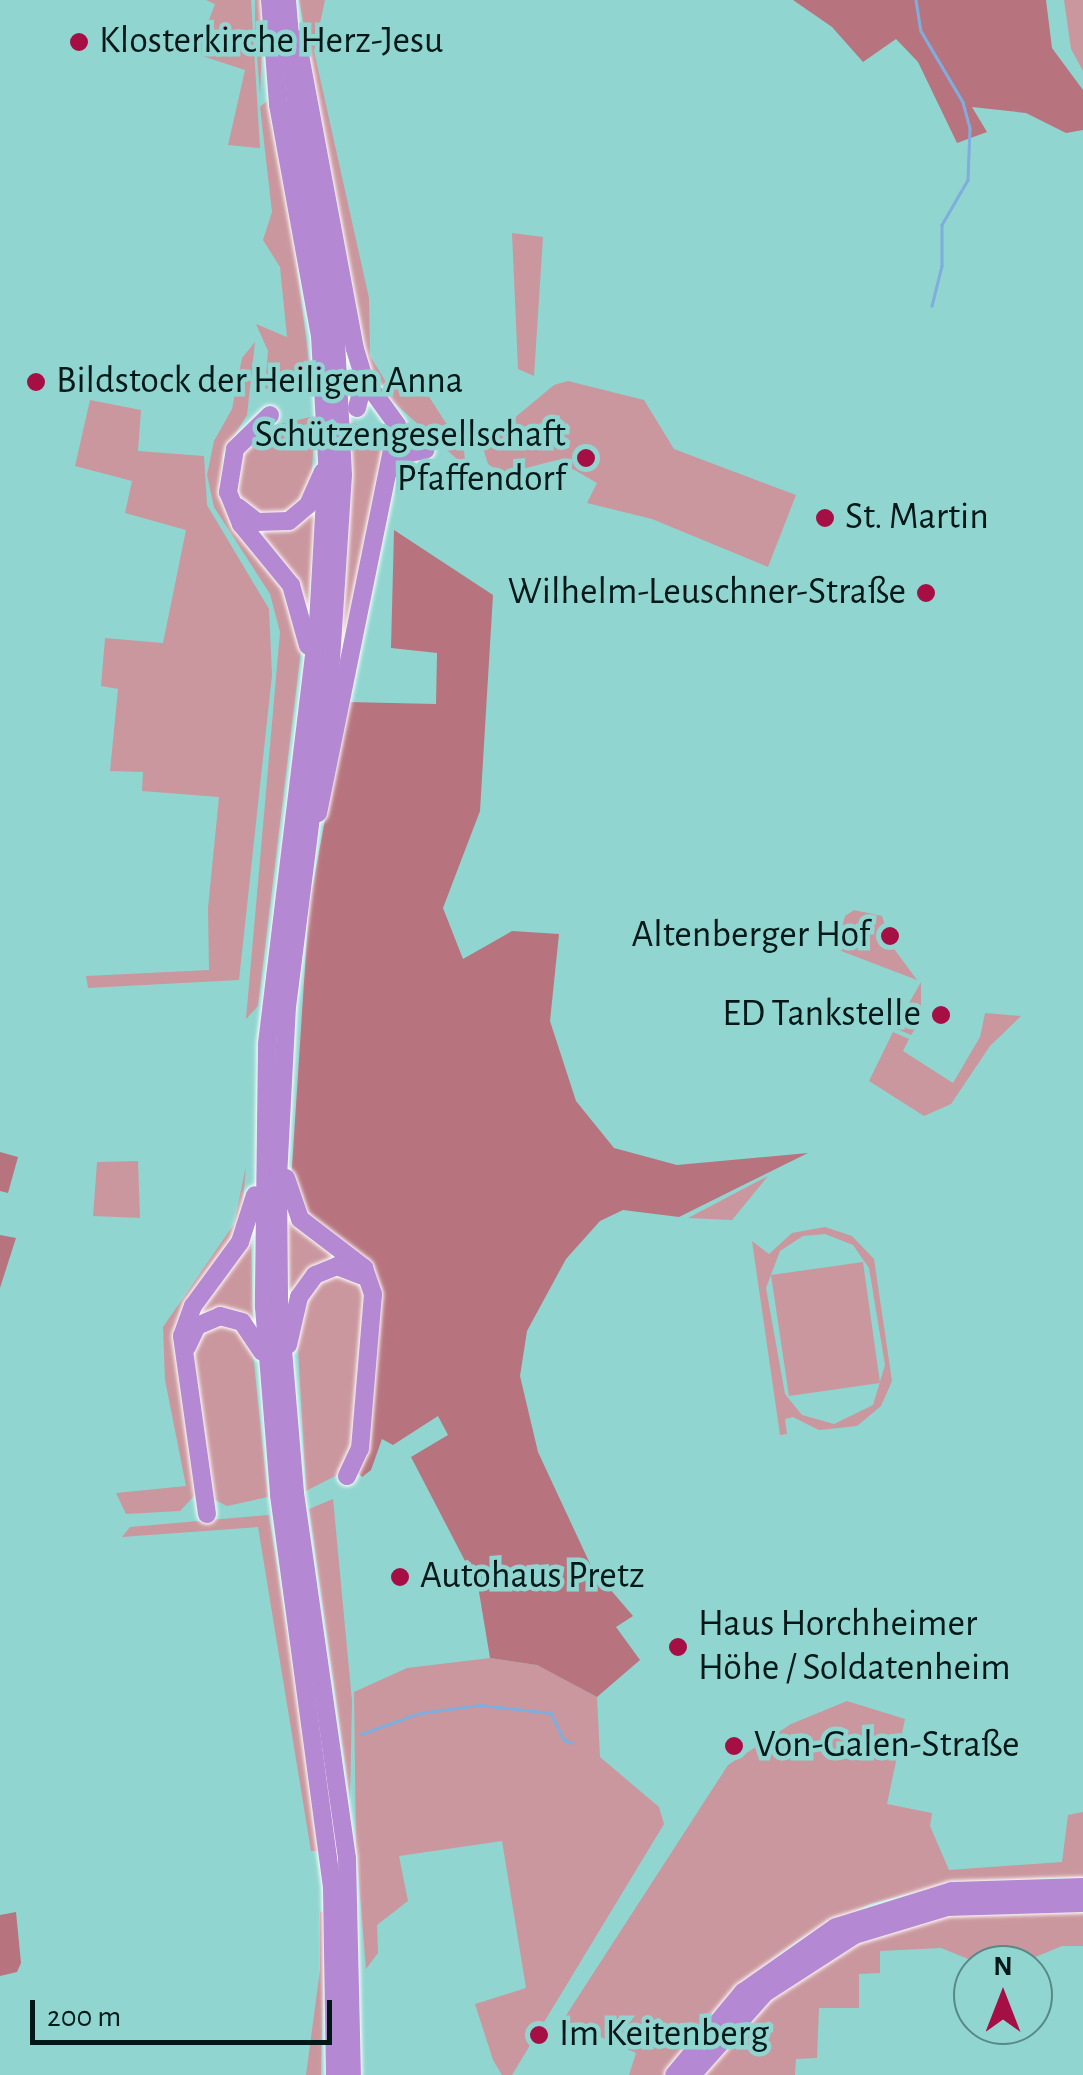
<!DOCTYPE html>
<meta charset="utf-8">
<style>
body{margin:0}
#map{position:relative;width:1083px;height:2075px;overflow:hidden;background:#91d5d0;font-family:"Alegreya Sans",sans-serif}
div>[style]{position:absolute}
.green>*{inset:0;background:#ca979e}
.forest>*{inset:0;background:#b7747f}
.stream>*{height:2.5px;margin:-1.25px;padding:0 1.25px;transform-origin:1.25px;border-radius:1.25px;background:#7faddd}
.roads{filter:drop-shadow(0 0 2px #fff) drop-shadow(0 0 2px #fff)}
.trunk>*{height:18px;margin:-9px;padding:0 9px;transform-origin:9px;border-radius:9px;background:#b488d3}
.dots>*{width:28px;height:28px;translate:-50% -50%;box-sizing:border-box;border:5px solid #91d5d0;border-radius:50%}
span{translate:-50% -50%;white-space:nowrap;text-align:center;line-height:1.15;-webkit-text-stroke:9px #91d5d0;paint-order:stroke}
.poi-label{font-size:38px;color:#001817}
.left{translate:0 -50%;text-align:left}
.right{translate:-100% -50%;text-align:right}
.north{position:absolute;left:953px;top:1945px;width:100px;height:100px;box-sizing:border-box;background:#91d5d0;border:2px solid #578986;border-radius:50%;rotate:0deg;font-size:28px;font-weight:700;line-height:40px;text-align:center;color:#001817}
.north::after{content:'';display:block;margin:auto;width:35px;height:45px;background:#a60f43;clip-path:polygon(50% 0,100% 100%,50% 72%,0 100%)}
.scale{position:absolute;left:30px;top:2000px;width:302px;height:45px;box-sizing:border-box;border:5px solid #001817;border-top:0;padding-left:12px;font-size:30px;line-height:35px;white-space:nowrap;color:#001817;-webkit-text-stroke:8px #91d5d0;paint-order:stroke}
</style>
<div id="map">
<div class="green">
<i style="clip-path:polygon(206px 0,251px 0,260px 148px,228px 145px,245px 70px,196px 54px,215px 4px)"></i>
<i style="clip-path:polygon(255px 0,264px 0,260px 95px,255px 28px)"></i>
<i style="clip-path:polygon(299px 0,325px 0,314px 51px,369px 298px,370px 356px,386px 382px,379px 388px,371px 384px)"></i>
<i style="clip-path:polygon(1064px 0,1083px 0,1083px 71px,1071px 49px)"></i>
<i style="clip-path:polygon(267px 101px,290px 212px,313px 392px,286px 396px,265px 388px,268px 351px,256px 324px,287px 337px,280px 267px,263px 240px,272px 212px,260px 107px)"></i>
<i style="clip-path:polygon(512px 233px,543px 237px,534px 376px,518px 369px)"></i>
<i style="clip-path:polygon(255px 342px,247px 415px,223px 454px,222px 488px,276px 570px,302px 642px,258px 1006px,246px 1019px,280px 632px,270px 594px,214px 507px,207px 475px,214px 441px,232px 409px,242px 358px)"></i>
<i style="clip-path:polygon(417px 378px,464px 451px,465px 459px,458px 460px,381px 391px,400px 379px)"></i>
<i style="clip-path:polygon(568px 381px,644px 400px,674px 449px,796px 495px,768px 567px,652px 519px,587px 503px,597px 483px,557px 460px,503px 474px,488px 464px,482px 445px,554px 385px)"></i>
<i style="clip-path:polygon(90px 400px,141px 410px,138px 451px,204px 456px,207px 505px,269px 609px,272px 675px,239px 980px,88px 988px,86px 976px,209px 970px,208px 908px,219px 797px,142px 791px,143px 772px,110px 771px,118px 689px,101px 686px,105px 638px,163px 643px,186px 530px,125px 513px,132px 481px,75px 466px)"></i>
<i style="clip-path:polygon(315px 416px,311px 490px,282px 519px,245px 510px,233px 481px,243px 452px,271px 426px)"></i>
<i style="clip-path:polygon(348px 421px,386px 435px,337px 701px)"></i>
<i style="clip-path:polygon(317px 498px,308px 617px,244px 521px,271px 530px)"></i>
<i style="clip-path:polygon(854px 910px,882px 916px,892px 946px,917px 980px,836px 949px,845px 916px)"></i>
<i style="clip-path:polygon(921px 982px,921px 1020px,911px 1035px,895px 1028px)"></i>
<i style="clip-path:polygon(985px 1013px,1021px 1016px,990px 1046px,951px 1104px,924px 1116px,869px 1081px,893px 1032px,909px 1039px,903px 1051px,953px 1083px,980px 1037px)"></i>
<i style="clip-path:polygon(138px 1161px,140px 1218px,93px 1216px,97px 1162px)"></i>
<i style="clip-path:polygon(246px 1166px,241px 1225px,190px 1302px,195px 1495px,180px 1511px,126px 1514px,116px 1493px,186px 1486px,165px 1380px,163px 1327px,234px 1224px)"></i>
<i style="clip-path:polygon(768px 1176px,732px 1220px,688px 1218px)"></i>
<i style="clip-path:polygon(287px 1212px,344px 1263px,289px 1303px)"></i>
<i style="clip-path:polygon(251px 1227px,253px 1328px,248px 1322px,189px 1325px)"></i>
<i style="clip-path:polygon(evenodd,825px 1227px,852px 1236px,874px 1259px,892px 1381px,881px 1406px,857px 1426px,819px 1430px,793px 1417px,785px 1419px,787px 1434px,780px 1435px,752px 1241px,769px 1254px,792px 1233px,825px 1227px,825px 1234px,853px 1245px,869px 1268px,885px 1365px,873px 1405px,834px 1424px,802px 1415px,785px 1394px,766px 1288px,780px 1251px,803px 1236px,825px 1234px)"></i>
<i style="clip-path:polygon(863px 1262px,880px 1383px,789px 1396px,771px 1275px)"></i>
<i style="clip-path:polygon(327px 1273px,356px 1278px,365px 1290px,353px 1445px,341px 1473px,306px 1491px,297px 1331px,310px 1286px)"></i>
<i style="clip-path:polygon(229px 1322px,252px 1344px,268px 1497px,227px 1506px,213px 1499px,191px 1348px,203px 1327px)"></i>
<i style="clip-path:polygon(333px 1499px,352px 1701px,350px 1800px,309px 1509px)"></i>
<i style="clip-path:polygon(269px 1515px,307px 1755px,318px 1851px,311px 1851px,258px 1527px,122px 1537px,130px 1527px)"></i>
<i style="clip-path:polygon(490px 1658px,537px 1665px,597px 1697px,600px 1757px,659px 1807px,664px 1824px,512px 2075px,502px 2075px,493px 2060px,475px 2004px,526px 1988px,502px 1841px,399px 1856px,408px 1901px,377px 1925px,378px 1953px,366px 1969px,356px 1847px,354px 1692px,407px 1668px)"></i>
<i style="clip-path:polygon(847px 1701px,905px 1719px,887px 1804px,932px 1813px,930px 1826px,949px 1870px,1062px 1862px,1068px 1815px,1083px 1812px,1083px 1877px,954px 1882px,870px 1904px,799px 1940px,748px 1978px,666px 2075px,629px 2075px,636px 2053px,563px 2020px,728px 1765px,791px 1724px)"></i>
<i style="clip-path:polygon(1037px 1908px,1083px 1913px,1083px 1946px,1062px 1946px,1016px 1965px,983px 1965px,941px 1948px,880px 1951px,880px 1973px,859px 1974px,859px 2008px,819px 2008px,817px 2058px,796px 2059px,795px 2075px,700px 2075px,748px 2016px,841px 1949px,925px 1917px)"></i>
<i style="clip-path:polygon(325px 1911px,321px 2075px,306px 2075px,320px 1970px,320px 1912px)"></i>
</div>
<div class="forest">
<i style="clip-path:polygon(793px 0,1046px 0,1052px 48px,1083px 90px,1083px 130px,1066px 133px,1026px 113px,972px 107px,987px 132px,957px 143px,918px 62px,896px 39px,863px 62px,832px 27px)"></i>
<i style="clip-path:polygon(394px 530px,493px 595px,480px 811px,443px 908px,463px 959px,512px 931px,559px 934px,550px 1021px,576px 1101px,614px 1148px,677px 1165px,808px 1153px,679px 1217px,623px 1210px,600px 1221px,566px 1259px,527px 1331px,520px 1376px,538px 1452px,592px 1568px,633px 1616px,616px 1627px,640px 1660px,597px 1697px,537px 1665px,490px 1658px,478px 1586px,411px 1457px,448px 1435px,438px 1416px,393px 1445px,382px 1439px,371px 1470px,362px 1477px,357px 1472px,381px 1303px,310px 1225px,291px 1182px,309px 905px,347px 702px,436px 704px,437px 653px,391px 648px)"></i>
<i style="clip-path:polygon(0 1152px,18px 1157px,8px 1193px,0 1191px)"></i>
<i style="clip-path:polygon(0 1235px,16px 1238px,0 1288px)"></i>
<i style="clip-path:polygon(16px 1912px,21px 1963px,17px 1972px,0 1976px,0 1915px)"></i>
</div>
<div class="stream">
<i style="left:916px;top:0;width:31px;rotate:81deg"></i>
<i style="left:921px;top:31px;width:82px;rotate:59.4deg"></i>
<i style="left:963px;top:102px;width:27px;rotate:75deg"></i>
<i style="left:970px;top:128px;width:52px;rotate:92.2deg"></i>
<i style="left:968px;top:180px;width:52px;rotate:120deg"></i>
<i style="left:942px;top:225px;width:41px;rotate:90deg"></i>
<i style="left:942px;top:266px;width:41px;rotate:104deg"></i>
<i style="left:361px;top:1734px;width:63px;rotate:-19.6deg"></i>
<i style="left:420px;top:1713px;width:61px;rotate:-7.6deg"></i>
<i style="left:480px;top:1705px;width:71px;rotate:6.4deg"></i>
<i style="left:551px;top:1713px;width:30px;rotate:64deg"></i>
<i style="left:564px;top:1740px;width:9px;rotate:18deg"></i>
</div>
<div class="roads">
<div class="trunk">
<i style="left:270px;top:0;width:105px;rotate:85.6deg"></i>
<i style="left:278px;top:105px;width:235px;rotate:79.7deg"></i>
<i style="left:320px;top:336px;width:126px;rotate:86.8deg"></i>
<i style="left:327px;top:462px;width:160px;rotate:93.2deg"></i>
<i style="left:318px;top:622px;width:426px;rotate:96.9deg"></i>
<i style="left:267px;top:1045px;width:262px;rotate:90.7deg"></i>
<i style="left:264px;top:1307px;width:189px;rotate:85.4deg"></i>
<i style="left:279px;top:1495px;width:397px;rotate:82.3deg"></i>
<i style="left:332px;top:1888px;width:187px;rotate:89.1deg"></i>
<i style="left:287px;top:0;width:119px;rotate:85.2deg"></i>
<i style="left:297px;top:119px;width:207px;rotate:79.4deg"></i>
<i style="left:335px;top:322px;width:153px;rotate:87deg"></i>
<i style="left:343px;top:475px;width:184px;rotate:93.7deg"></i>
<i style="left:331px;top:659px;width:350px;rotate:97.2deg"></i>
<i style="left:287px;top:1006px;width:173px;rotate:93deg"></i>
<i style="left:278px;top:1179px;width:123px;rotate:89.5deg"></i>
<i style="left:279px;top:1302px;width:192px;rotate:85.2deg"></i>
<i style="left:295px;top:1493px;width:369px;rotate:81.9deg"></i>
<i style="left:347px;top:1858px;width:217px;rotate:88.7deg"></i>
<i style="left:297px;top:39px;width:315px;rotate:79.4deg"></i>
<i style="left:355px;top:349px;width:31px;rotate:73deg"></i>
<i style="left:364px;top:379px;width:57px;rotate:54.3deg"></i>
<i style="left:397px;top:425px;width:396px;rotate:101.5deg"></i>
<i style="left:357px;top:408px;width:30px;rotate:-76deg"></i>
<i style="left:270px;top:415px;width:49px;rotate:135.8deg"></i>
<i style="left:235px;top:449px;width:44px;rotate:99.2deg"></i>
<i style="left:228px;top:492px;width:35px;rotate:68deg"></i>
<i style="left:241px;top:524px;width:79px;rotate:50.7deg"></i>
<i style="left:291px;top:585px;width:63px;rotate:74.4deg"></i>
<i style="left:389px;top:471px;width:19px;rotate:-55deg"></i>
<i style="left:400px;top:455px;width:26px;rotate:-11deg"></i>
<i style="left:238px;top:507px;width:24px;rotate:38deg"></i>
<i style="left:257px;top:522px;width:32px;rotate:-2deg"></i>
<i style="left:289px;top:521px;width:25px;rotate:-40deg"></i>
<i style="left:308px;top:505px;width:36px;rotate:-66deg"></i>
<i style="left:286px;top:1178px;width:43px;rotate:71.1deg"></i>
<i style="left:300px;top:1219px;width:81px;rotate:37.4deg"></i>
<i style="left:364px;top:1268px;width:28px;rotate:71deg"></i>
<i style="left:373px;top:1294px;width:155px;rotate:94.8deg"></i>
<i style="left:360px;top:1448px;width:31px;rotate:115deg"></i>
<i style="left:288px;top:1345px;width:49px;rotate:-77.1deg"></i>
<i style="left:299px;top:1297px;width:27px;rotate:-54deg"></i>
<i style="left:315px;top:1275px;width:24px;rotate:-22deg"></i>
<i style="left:337px;top:1266px;width:28px;rotate:21deg"></i>
<i style="left:187px;top:1347px;width:23px;rotate:-65deg"></i>
<i style="left:197px;top:1326px;width:25px;rotate:-23deg"></i>
<i style="left:220px;top:1316px;width:23px;rotate:15deg"></i>
<i style="left:242px;top:1322px;width:36px;rotate:56deg"></i>
<i style="left:207px;top:1514px;width:180px;rotate:-98deg"></i>
<i style="left:182px;top:1336px;width:32px;rotate:-70deg"></i>
<i style="left:193px;top:1306px;width:79px;rotate:-53.7deg"></i>
<i style="left:240px;top:1242px;width:49px;rotate:-72.3deg"></i>
<i style="left:674px;top:2075px;width:108px;rotate:-50.3deg"></i>
<i style="left:743px;top:1992px;width:113px;rotate:-35deg"></i>
<i style="left:836px;top:1927px;width:121px;rotate:-17.2deg"></i>
<i style="left:952px;top:1891px;width:131px;rotate:-1.7deg"></i>
<i style="left:692px;top:2075px;width:110px;rotate:-48.3deg"></i>
<i style="left:765px;top:1993px;width:107px;rotate:-32.8deg"></i>
<i style="left:855px;top:1935px;width:97px;rotate:-16.8deg"></i>
<i style="left:948px;top:1907px;width:135px;rotate:-1.7deg"></i>
</div>
</div>
<div class="dots">
<i style="left:79px;top:42px;background:#a60f43"></i>
<i style="left:36px;top:382px;background:#a60f43"></i>
<i style="left:586px;top:458px;background:#a60f43"></i>
<i style="left:825px;top:518px;background:#a60f43"></i>
<i style="left:926px;top:593px;background:#a60f43"></i>
<i style="left:890px;top:936px;background:#a60f43"></i>
<i style="left:941px;top:1015px;background:#a60f43"></i>
<i style="left:400px;top:1577px;background:#a60f43"></i>
<i style="left:678px;top:1647px;background:#a60f43"></i>
<i style="left:734px;top:1746px;background:#a60f43"></i>
<i style="left:539px;top:2035px;background:#a60f43"></i>
</div>
<div class="poi-label">
<span class="left" style="left:99px;top:42px">Klosterkirche Herz-Jesu</span>
<span class="left" style="left:56px;top:382px">Bildstock der Heiligen Anna</span>
<span class="right" style="left:566px;top:458px">Schützengesellschaft<br>Pfaffendorf</span>
<span class="left" style="left:845px;top:518px">St. Martin</span>
<span class="right" style="left:906px;top:593px">Wilhelm-Leuschner-Straße</span>
<span class="right" style="left:870px;top:936px">Altenberger Hof</span>
<span class="right" style="left:921px;top:1015px">ED Tankstelle</span>
<span class="left" style="left:420px;top:1577px">Autohaus Pretz</span>
<span class="left" style="left:698px;top:1647px">Haus Horchheimer<br>Höhe / Soldatenheim</span>
<span class="left" style="left:754px;top:1746px">Von-Galen-Straße</span>
<span class="left" style="left:559px;top:2035px">Im Keitenberg</span>
</div>
<div class="north">N</div>
<div class="scale">200 m</div>
</div>
